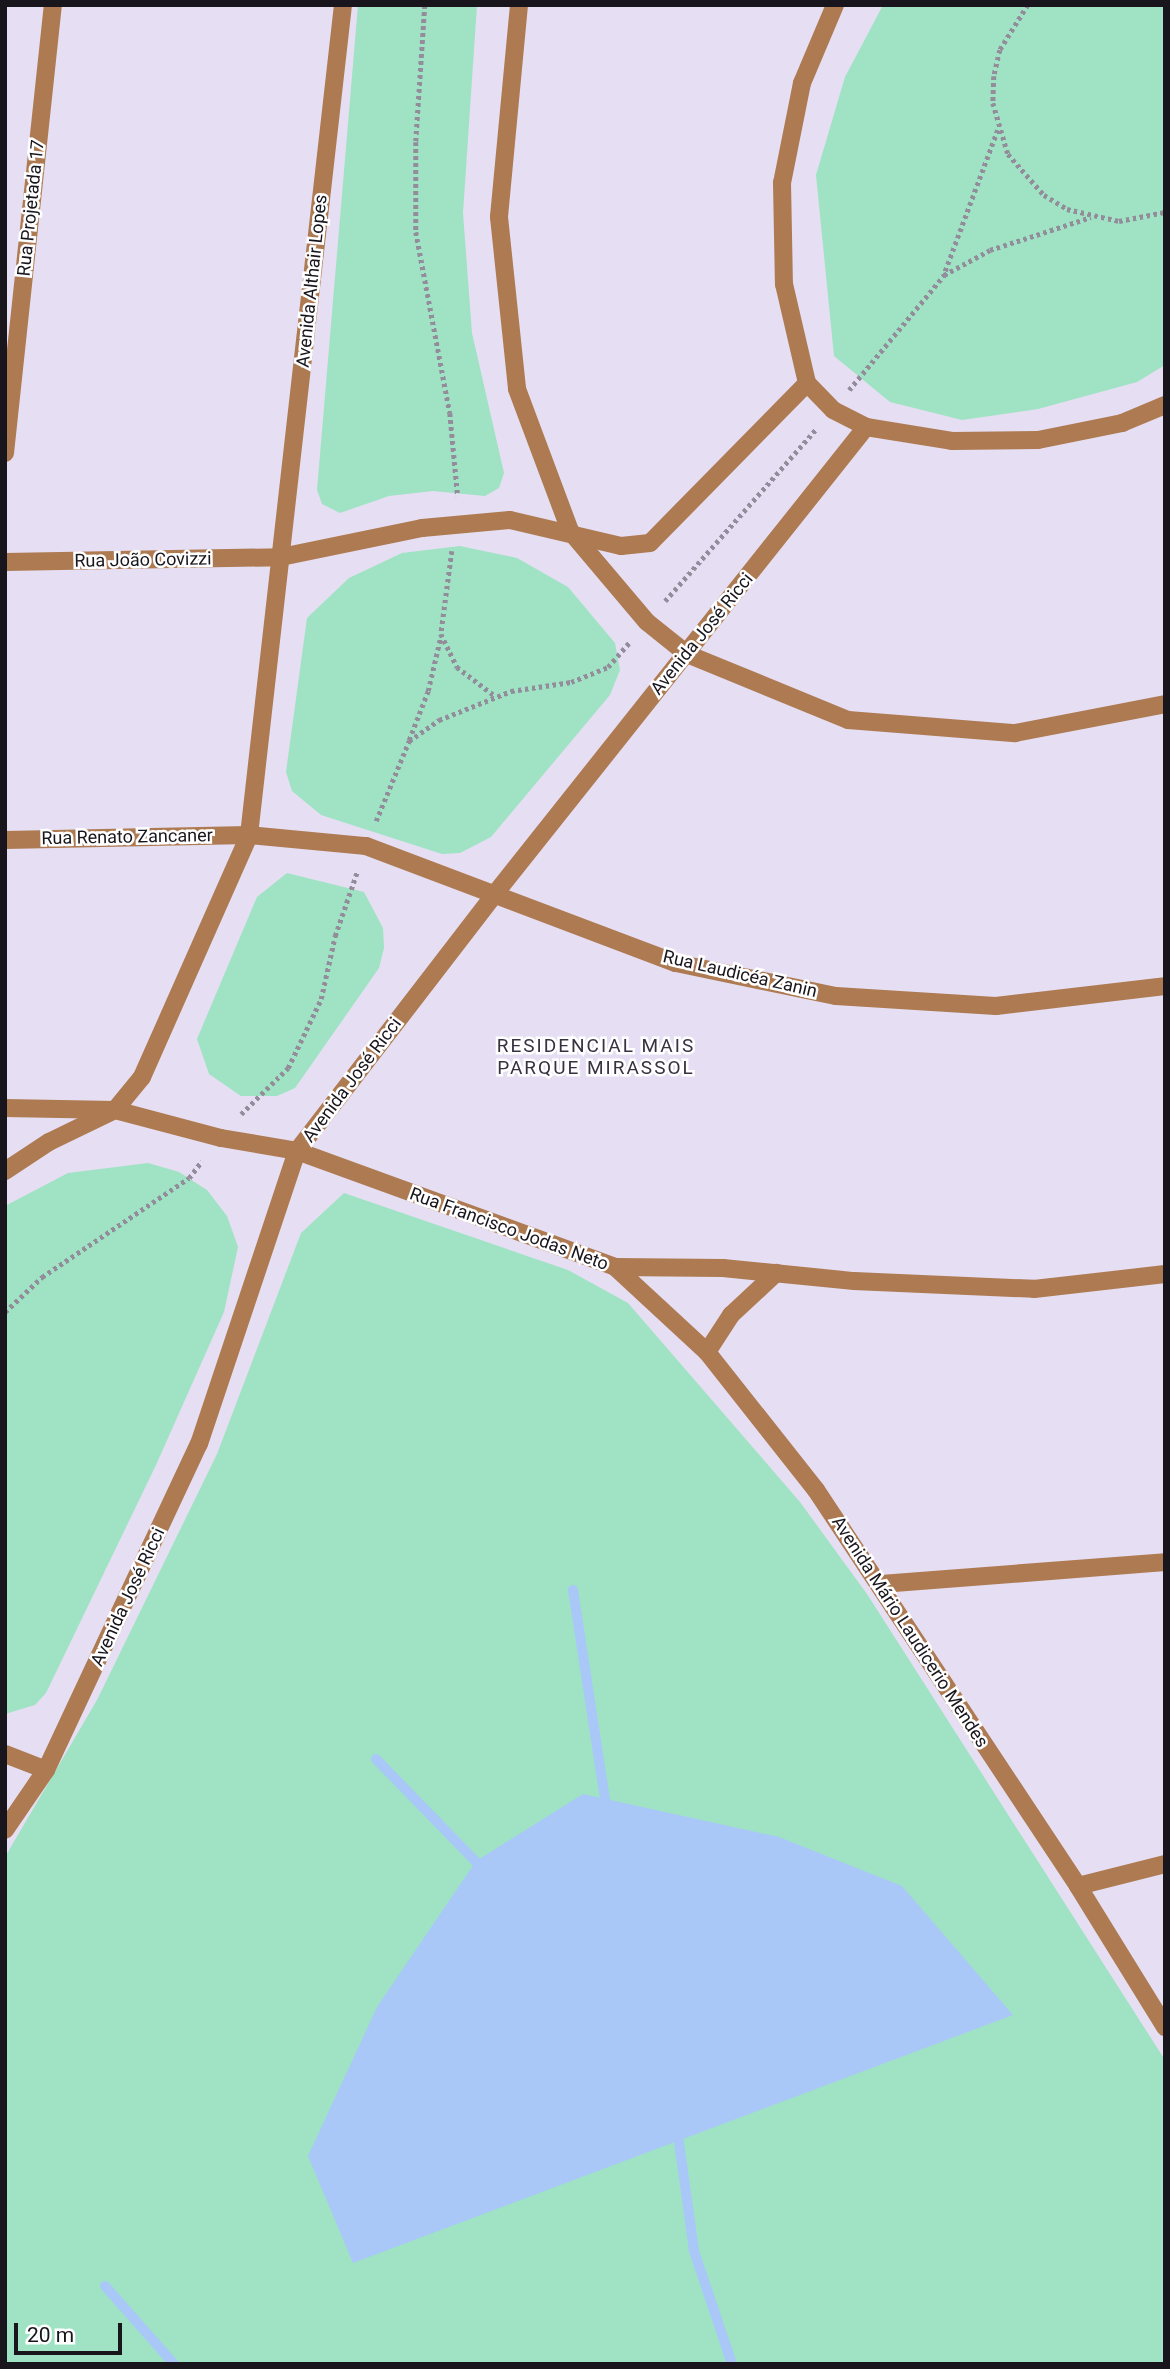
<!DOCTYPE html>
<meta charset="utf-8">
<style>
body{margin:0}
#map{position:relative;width:1170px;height:2369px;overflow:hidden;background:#e6def2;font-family:Roboto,sans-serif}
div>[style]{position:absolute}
.green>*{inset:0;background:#9fe3c4}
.water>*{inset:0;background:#a9c8f8}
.stream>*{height:10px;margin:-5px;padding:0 5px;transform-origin:5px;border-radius:5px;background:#a9c8f8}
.path>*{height:4.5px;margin-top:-2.25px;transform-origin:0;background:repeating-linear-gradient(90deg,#928c9b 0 3.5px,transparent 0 7px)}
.minor>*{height:18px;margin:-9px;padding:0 9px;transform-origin:9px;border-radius:9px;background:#ad7a51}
span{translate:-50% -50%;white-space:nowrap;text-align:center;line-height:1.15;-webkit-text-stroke:5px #fff;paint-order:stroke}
.street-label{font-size:18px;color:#18151c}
.neighbourhood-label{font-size:19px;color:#373140;letter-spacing:2px}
.frame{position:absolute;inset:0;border:7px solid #18151c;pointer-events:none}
.scale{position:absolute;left:14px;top:2323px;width:108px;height:32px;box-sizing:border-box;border:4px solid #18151c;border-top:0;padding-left:9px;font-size:21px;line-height:24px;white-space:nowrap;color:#18151c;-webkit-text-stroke:5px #fff;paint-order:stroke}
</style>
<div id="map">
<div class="green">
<i style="clip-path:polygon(358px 5px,477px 5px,463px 213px,472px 333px,504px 473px,499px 488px,485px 496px,433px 491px,389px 496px,340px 513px,322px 504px,317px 490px)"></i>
<i style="clip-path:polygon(883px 5px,1165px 5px,1165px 365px,1137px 382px,1038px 409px,962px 420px,890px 402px,834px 356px,816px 175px,845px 77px)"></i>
<i style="clip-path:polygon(460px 546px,517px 558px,568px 587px,615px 643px,620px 670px,610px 695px,491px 837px,460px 853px,442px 854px,321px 815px,292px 791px,286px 772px,307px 618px,349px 578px,402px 553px)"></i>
<i style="clip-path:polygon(287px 873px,364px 892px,383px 928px,384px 948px,379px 968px,295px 1088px,277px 1096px,241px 1096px,209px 1074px,197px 1039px,257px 897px)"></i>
<i style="clip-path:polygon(148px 1163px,179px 1172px,207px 1190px,227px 1216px,238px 1247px,224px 1312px,156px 1465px,46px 1693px,35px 1705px,5px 1714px,5px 1206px,68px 1173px)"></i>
<i style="clip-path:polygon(344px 1193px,568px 1270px,628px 1303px,800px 1502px,867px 1594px,1165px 2060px,1165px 2364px,5px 2364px,5px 1857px,97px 1700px,217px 1454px,301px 1233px)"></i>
</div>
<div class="water">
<i style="clip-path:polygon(583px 1794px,779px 1837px,902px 1886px,1013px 2015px,353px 2263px,308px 2156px,377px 2007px,476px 1861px)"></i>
</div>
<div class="stream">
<i style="left:573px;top:1590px;width:225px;rotate:81.3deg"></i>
<i style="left:376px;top:1759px;width:155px;rotate:45.8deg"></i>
<i style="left:677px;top:2128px;width:124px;rotate:82.1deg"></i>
<i style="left:694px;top:2251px;width:119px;rotate:71.4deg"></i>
<i style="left:105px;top:2286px;width:104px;rotate:48.5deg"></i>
</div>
<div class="path">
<i style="left:425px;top:5px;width:137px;rotate:93.8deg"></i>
<i style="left:416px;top:142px;width:90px;rotate:90deg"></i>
<i style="left:416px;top:232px;width:184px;rotate:79.4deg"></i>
<i style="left:450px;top:413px;width:84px;rotate:84.6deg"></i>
<i style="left:1028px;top:5px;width:53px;rotate:121.9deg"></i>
<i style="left:1000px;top:50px;width:27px;rotate:103deg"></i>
<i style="left:994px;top:76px;width:27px;rotate:92deg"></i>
<i style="left:993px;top:103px;width:53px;rotate:73.6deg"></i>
<i style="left:1008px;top:154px;width:55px;rotate:48.7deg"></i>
<i style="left:1044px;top:195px;width:27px;rotate:31deg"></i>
<i style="left:1067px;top:209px;width:53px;rotate:13deg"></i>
<i style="left:1119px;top:221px;width:47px;rotate:-11.1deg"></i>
<i style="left:998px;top:130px;width:155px;rotate:110.4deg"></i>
<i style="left:944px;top:275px;width:52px;rotate:-28.5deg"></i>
<i style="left:990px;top:250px;width:106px;rotate:-18.1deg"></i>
<i style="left:849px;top:390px;width:149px;rotate:-50.4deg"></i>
<i style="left:452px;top:551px;width:84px;rotate:97.5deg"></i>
<i style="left:441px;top:634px;width:37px;rotate:64deg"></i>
<i style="left:457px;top:667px;width:48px;rotate:37.3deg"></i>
<i style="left:665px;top:601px;width:229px;rotate:-48.7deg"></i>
<i style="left:409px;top:740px;width:53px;rotate:-68.8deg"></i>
<i style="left:428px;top:691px;width:57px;rotate:-76.9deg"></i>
<i style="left:376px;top:821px;width:87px;rotate:-67.6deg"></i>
<i style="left:409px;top:741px;width:37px;rotate:-35deg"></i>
<i style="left:439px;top:720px;width:78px;rotate:-21.9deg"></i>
<i style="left:511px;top:691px;width:61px;rotate:-8.5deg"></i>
<i style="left:571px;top:682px;width:40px;rotate:-22deg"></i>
<i style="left:608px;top:667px;width:33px;rotate:-49deg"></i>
<i style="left:241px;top:1114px;width:66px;rotate:-44.4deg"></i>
<i style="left:288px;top:1068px;width:76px;rotate:-64.4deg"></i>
<i style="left:321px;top:999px;width:65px;rotate:-77.5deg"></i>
<i style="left:335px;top:936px;width:68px;rotate:-71deg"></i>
<i style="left:5px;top:1312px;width:51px;rotate:-43.4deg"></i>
<i style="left:42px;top:1277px;width:177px;rotate:-34deg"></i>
<i style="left:189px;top:1178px;width:21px;rotate:-53deg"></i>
</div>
<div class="minor">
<i style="left:519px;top:5px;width:213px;rotate:95.4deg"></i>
<i style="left:499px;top:217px;width:173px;rotate:84deg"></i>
<i style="left:517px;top:389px;width:152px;rotate:69.5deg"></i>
<i style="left:570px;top:531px;width:119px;rotate:49.8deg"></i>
<i style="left:647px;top:622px;width:51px;rotate:38.7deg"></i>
<i style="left:687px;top:654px;width:174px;rotate:22.3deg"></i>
<i style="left:848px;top:720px;width:168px;rotate:4.5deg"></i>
<i style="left:1015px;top:733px;width:153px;rotate:-10.9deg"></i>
<i style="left:835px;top:5px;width:85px;rotate:112.9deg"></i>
<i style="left:802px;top:83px;width:102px;rotate:101.3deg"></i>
<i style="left:782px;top:183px;width:101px;rotate:88.9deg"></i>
<i style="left:784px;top:284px;width:102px;rotate:76.9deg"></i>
<i style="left:807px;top:383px;width:37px;rotate:46deg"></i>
<i style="left:833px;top:410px;width:37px;rotate:27deg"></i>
<i style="left:866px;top:427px;width:87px;rotate:9.2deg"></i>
<i style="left:952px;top:441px;width:86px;rotate:-0.7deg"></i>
<i style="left:1038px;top:440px;width:86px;rotate:-11.4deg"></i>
<i style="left:1122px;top:423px;width:47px;rotate:-22.7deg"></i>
<i style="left:5px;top:453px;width:451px;rotate:-83.9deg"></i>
<i style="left:5px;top:562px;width:276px;rotate:-1deg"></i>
<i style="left:281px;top:557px;width:144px;rotate:-11.6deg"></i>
<i style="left:422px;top:528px;width:88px;rotate:-5.2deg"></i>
<i style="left:510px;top:520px;width:114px;rotate:13.2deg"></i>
<i style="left:621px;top:546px;width:29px;rotate:-6deg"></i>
<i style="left:650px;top:543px;width:224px;rotate:-45.5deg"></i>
<i style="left:5px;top:840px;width:244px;rotate:-1.2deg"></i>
<i style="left:249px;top:835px;width:118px;rotate:5.4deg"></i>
<i style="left:366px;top:846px;width:331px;rotate:20.7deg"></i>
<i style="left:676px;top:963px;width:163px;rotate:11.7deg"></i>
<i style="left:836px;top:996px;width:160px;rotate:3.6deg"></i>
<i style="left:996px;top:1006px;width:170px;rotate:-6.7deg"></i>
<i style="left:5px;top:1108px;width:110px;rotate:1deg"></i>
<i style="left:115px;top:1110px;width:110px;rotate:14.8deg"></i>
<i style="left:221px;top:1138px;width:77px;rotate:9.7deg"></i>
<i style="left:297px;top:1151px;width:338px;rotate:20deg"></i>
<i style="left:615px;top:1267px;width:108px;rotate:0.5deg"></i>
<i style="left:723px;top:1268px;width:132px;rotate:5.7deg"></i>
<i style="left:854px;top:1281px;width:180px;rotate:2.5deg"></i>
<i style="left:1034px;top:1289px;width:132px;rotate:-6.5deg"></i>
<i style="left:5px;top:1171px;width:53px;rotate:-33.4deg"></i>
<i style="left:49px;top:1142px;width:73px;rotate:-25.9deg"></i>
<i style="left:115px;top:1110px;width:43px;rotate:-50.7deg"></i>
<i style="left:142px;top:1077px;width:265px;rotate:-66.1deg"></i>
<i style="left:249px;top:835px;width:835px;rotate:-83.54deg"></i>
<i style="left:615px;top:1267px;width:125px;rotate:42.7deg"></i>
<i style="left:707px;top:1352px;width:176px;rotate:51.7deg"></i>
<i style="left:816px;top:1490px;width:475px;rotate:56.5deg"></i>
<i style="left:1078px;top:1886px;width:166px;rotate:58.3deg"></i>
<i style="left:707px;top:1352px;width:44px;rotate:-57deg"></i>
<i style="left:731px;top:1315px;width:62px;rotate:-43deg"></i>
<i style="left:881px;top:1584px;width:285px;rotate:-4.4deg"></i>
<i style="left:5px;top:1754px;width:44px;rotate:21.3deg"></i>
<i style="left:5px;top:1830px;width:73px;rotate:-55.7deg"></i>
<i style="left:46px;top:1770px;width:360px;rotate:-64.9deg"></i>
<i style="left:199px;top:1444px;width:309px;rotate:-71.5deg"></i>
<i style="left:297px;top:1151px;width:323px;rotate:-52.4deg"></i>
<i style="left:494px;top:895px;width:598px;rotate:-51.52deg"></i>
<i style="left:1078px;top:1886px;width:90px;rotate:-14.2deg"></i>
</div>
<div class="street-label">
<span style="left:31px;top:208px;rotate:-84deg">Rua Projetada 17</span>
<span style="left:312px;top:281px;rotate:-84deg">Avenida Althair Lopes</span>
<span style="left:143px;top:560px;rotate:-1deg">Rua João Covizzi</span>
<span style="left:702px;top:634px;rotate:-51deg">Avenida José Ricci</span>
<span style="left:127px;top:837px;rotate:-1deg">Rua Renato Zancaner</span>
<span style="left:740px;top:974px;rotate:13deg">Rua Laudicéa Zanin</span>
<span style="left:352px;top:1080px;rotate:-53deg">Avenida José Ricci</span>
<span style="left:509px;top:1229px;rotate:20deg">Rua Francisco Jodas Neto</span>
<span style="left:128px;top:1597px;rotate:-65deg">Avenida José Ricci</span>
<span style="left:910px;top:1632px;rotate:57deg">Avenida Mário Laudicerio Mendes</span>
</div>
<div class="neighbourhood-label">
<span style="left:596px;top:1057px">RESIDENCIAL MAIS<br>PARQUE MIRASSOL</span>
</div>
<div class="frame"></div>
<div class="scale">20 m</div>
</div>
